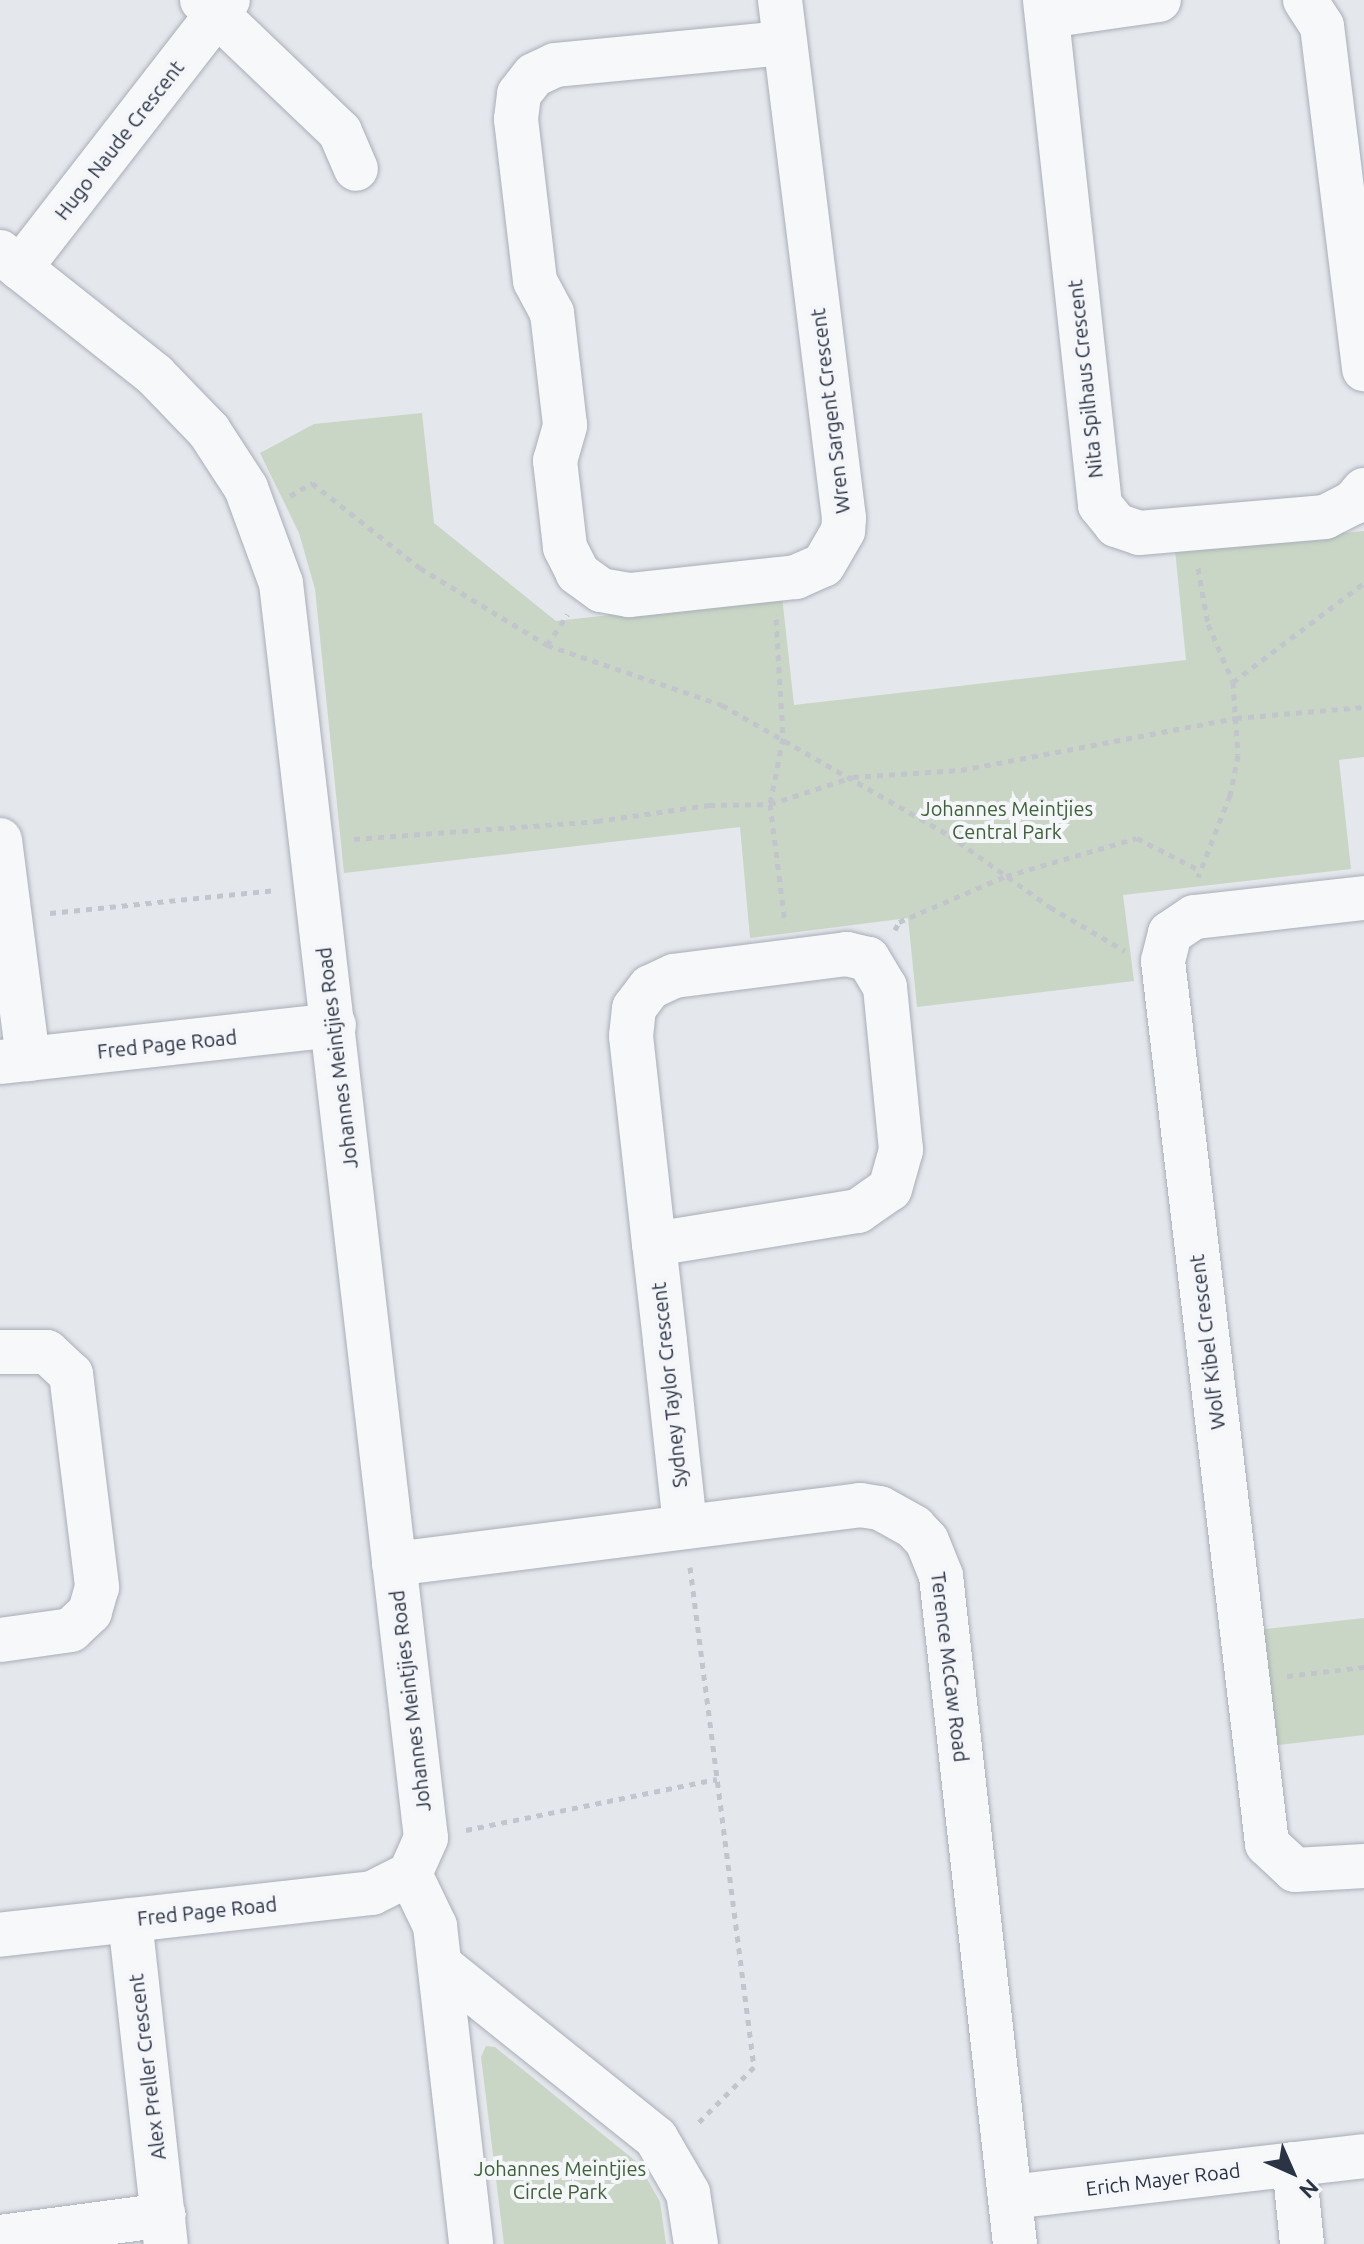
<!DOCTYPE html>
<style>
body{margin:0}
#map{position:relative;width:1364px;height:2244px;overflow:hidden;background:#e4e7ec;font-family:Ubuntu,sans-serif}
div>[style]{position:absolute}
.green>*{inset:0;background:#c9d6c5}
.path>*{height:5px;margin-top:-2.5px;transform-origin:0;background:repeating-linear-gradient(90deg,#c2c5cb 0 6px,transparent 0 12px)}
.roads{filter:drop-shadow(0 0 2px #a9aeb7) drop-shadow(0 0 2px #a9aeb7)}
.minor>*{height:44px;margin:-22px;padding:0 22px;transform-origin:22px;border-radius:22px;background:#f7f8fa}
span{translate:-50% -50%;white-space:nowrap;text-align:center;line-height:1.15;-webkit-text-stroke:8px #f4f6f9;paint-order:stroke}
.street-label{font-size:20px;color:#2b3445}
.park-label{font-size:20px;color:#3f6138}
.north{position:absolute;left:1252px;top:2132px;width:80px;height:80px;-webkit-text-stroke:6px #f4f6f9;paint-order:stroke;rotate:135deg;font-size:22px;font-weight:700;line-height:32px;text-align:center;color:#2b3445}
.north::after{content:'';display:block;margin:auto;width:28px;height:36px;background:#2b3445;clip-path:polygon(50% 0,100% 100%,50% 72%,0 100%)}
</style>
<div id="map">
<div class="green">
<i style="clip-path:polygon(422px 413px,434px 523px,556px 621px,782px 596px,794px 705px,1186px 660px,1175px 550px,1364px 531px,1364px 757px,1339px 760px,1351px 869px,1123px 895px,1134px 981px,917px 1007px,908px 918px,750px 938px,740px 827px,344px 873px,315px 589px,299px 533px,260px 453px,314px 424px)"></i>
<i style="clip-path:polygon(1364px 1618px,1364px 1735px,1270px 1746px,1257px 1630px)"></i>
<i style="clip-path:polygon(486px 2046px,495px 2047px,638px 2163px,660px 2202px,666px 2244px,504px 2244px,481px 2057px)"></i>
</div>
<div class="path">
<i style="left:290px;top:496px;width:26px;rotate:-31deg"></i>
<i style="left:312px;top:483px;width:137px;rotate:38.2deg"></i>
<i style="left:420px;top:568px;width:149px;rotate:31.2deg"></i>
<i style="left:547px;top:645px;width:185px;rotate:18.9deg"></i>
<i style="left:722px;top:705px;width:262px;rotate:29.8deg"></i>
<i style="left:949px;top:835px;width:124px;rotate:35.5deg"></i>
<i style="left:1050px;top:907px;width:87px;rotate:30.4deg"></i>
<i style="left:1198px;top:568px;width:57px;rotate:79.9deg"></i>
<i style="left:1208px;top:624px;width:63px;rotate:66.7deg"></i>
<i style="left:1233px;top:682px;width:73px;rotate:86.1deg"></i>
<i style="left:1238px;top:755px;width:41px;rotate:101.3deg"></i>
<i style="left:1230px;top:795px;width:88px;rotate:111.3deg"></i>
<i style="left:776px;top:619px;width:119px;rotate:86.6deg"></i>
<i style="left:783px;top:738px;width:67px;rotate:101.1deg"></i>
<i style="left:770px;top:804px;width:87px;rotate:-18deg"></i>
<i style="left:853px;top:777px;width:108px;rotate:-3.7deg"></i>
<i style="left:961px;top:770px;width:280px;rotate:-10.7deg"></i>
<i style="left:1236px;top:718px;width:128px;rotate:-4.9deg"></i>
<i style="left:547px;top:645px;width:37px;rotate:-56deg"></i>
<i style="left:1233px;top:682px;width:164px;rotate:-37.1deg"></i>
<i style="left:354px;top:839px;width:244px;rotate:-4.2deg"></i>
<i style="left:597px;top:821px;width:113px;rotate:-8.1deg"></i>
<i style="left:709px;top:805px;width:61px;rotate:-0.9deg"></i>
<i style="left:770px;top:804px;width:120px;rotate:82.8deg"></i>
<i style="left:50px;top:913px;width:226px;rotate:-5.8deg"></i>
<i style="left:895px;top:930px;width:9px;rotate:-63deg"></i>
<i style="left:899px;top:922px;width:116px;rotate:-23.3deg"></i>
<i style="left:1006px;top:876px;width:136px;rotate:-16.2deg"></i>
<i style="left:1137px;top:838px;width:70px;rotate:27.3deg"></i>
<i style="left:690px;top:1567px;width:504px;rotate:82.71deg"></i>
<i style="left:754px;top:2067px;width:82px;rotate:135deg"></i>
<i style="left:1287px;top:1676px;width:78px;rotate:-6.7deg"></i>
<i style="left:466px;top:1830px;width:256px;rotate:-11.5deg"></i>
</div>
<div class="roads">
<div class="minor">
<i style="left:202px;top:0;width:191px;rotate:43.7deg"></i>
<i style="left:340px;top:132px;width:40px;rotate:66.6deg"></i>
<i style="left:780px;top:0;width:522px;rotate:82.96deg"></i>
<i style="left:844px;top:518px;width:13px;rotate:94deg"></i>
<i style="left:843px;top:531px;width:39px;rotate:120deg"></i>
<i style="left:823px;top:565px;width:30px;rotate:156deg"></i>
<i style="left:796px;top:577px;width:168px;rotate:173.8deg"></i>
<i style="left:629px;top:595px;width:28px;rotate:-170deg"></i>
<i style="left:601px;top:590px;width:29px;rotate:-144deg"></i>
<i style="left:578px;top:573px;width:29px;rotate:-117deg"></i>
<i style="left:565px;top:547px;width:87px;rotate:-96.6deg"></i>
<i style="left:555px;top:461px;width:37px;rotate:-74deg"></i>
<i style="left:565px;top:425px;width:113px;rotate:-96.6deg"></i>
<i style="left:552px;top:313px;width:36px;rotate:-118deg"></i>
<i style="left:535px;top:281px;width:163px;rotate:-96.7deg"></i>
<i style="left:516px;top:119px;width:25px;rotate:-83deg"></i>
<i style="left:519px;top:94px;width:24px;rotate:-52deg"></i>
<i style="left:534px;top:75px;width:23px;rotate:-25deg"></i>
<i style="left:555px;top:65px;width:231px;rotate:-5.5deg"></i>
<i style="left:1045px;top:0;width:508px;rotate:83.78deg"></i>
<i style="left:1100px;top:505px;width:26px;rotate:51deg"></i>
<i style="left:1116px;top:525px;width:24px;rotate:19deg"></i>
<i style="left:1139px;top:533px;width:187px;rotate:-4.9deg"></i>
<i style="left:1325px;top:517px;width:31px;rotate:-27deg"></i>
<i style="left:1353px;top:503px;width:17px;rotate:-50deg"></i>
<i style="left:1305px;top:0;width:31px;rotate:57deg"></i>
<i style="left:1322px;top:26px;width:346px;rotate:83deg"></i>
<i style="left:1047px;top:16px;width:113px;rotate:-8.1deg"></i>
<i style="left:0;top:252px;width:198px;rotate:38.4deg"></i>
<i style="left:155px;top:375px;width:78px;rotate:46deg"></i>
<i style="left:209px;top:431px;width:68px;rotate:57deg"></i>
<i style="left:246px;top:488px;width:101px;rotate:69.8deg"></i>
<i style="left:281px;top:583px;width:1263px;rotate:83.41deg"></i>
<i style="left:426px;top:1838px;width:39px;rotate:114deg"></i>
<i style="left:410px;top:1874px;width:42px;rotate:153.4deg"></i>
<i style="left:372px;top:1893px;width:374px;rotate:173.6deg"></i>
<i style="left:20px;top:268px;width:339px;rotate:-52.2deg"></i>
<i style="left:0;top:840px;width:221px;rotate:82.7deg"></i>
<i style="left:1364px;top:898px;width:171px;rotate:173.6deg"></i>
<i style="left:1194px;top:917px;width:29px;rotate:146deg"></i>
<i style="left:1170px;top:933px;width:29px;rotate:104deg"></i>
<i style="left:1163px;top:961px;width:889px;rotate:83.28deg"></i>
<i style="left:1267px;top:1844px;width:38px;rotate:43deg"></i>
<i style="left:1295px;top:1870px;width:69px;rotate:-3.3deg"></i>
<i style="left:0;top:1062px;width:336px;rotate:-6.3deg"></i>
<i style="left:654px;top:1244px;width:207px;rotate:-9.2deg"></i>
<i style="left:858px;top:1211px;width:39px;rotate:-35deg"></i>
<i style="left:890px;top:1189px;width:41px;rotate:-74.2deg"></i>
<i style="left:901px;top:1150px;width:164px;rotate:-95.6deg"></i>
<i style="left:885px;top:987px;width:33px;rotate:-121deg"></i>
<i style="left:868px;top:959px;width:22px;rotate:-167deg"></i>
<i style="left:847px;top:954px;width:174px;rotate:172.8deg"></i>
<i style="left:674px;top:976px;width:26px;rotate:155deg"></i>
<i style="left:650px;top:987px;width:26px;rotate:127deg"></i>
<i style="left:634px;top:1008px;width:28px;rotate:96deg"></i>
<i style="left:631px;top:1036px;width:209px;rotate:83.7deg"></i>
<i style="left:654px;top:1244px;width:98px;rotate:83.5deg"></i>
<i style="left:665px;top:1341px;width:186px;rotate:83.8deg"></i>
<i style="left:0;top:1352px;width:47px"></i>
<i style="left:47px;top:1352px;width:33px;rotate:43deg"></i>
<i style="left:71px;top:1374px;width:215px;rotate:83deg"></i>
<i style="left:97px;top:1587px;width:26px;rotate:106deg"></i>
<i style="left:90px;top:1612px;width:26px;rotate:137deg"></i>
<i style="left:71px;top:1630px;width:72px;rotate:172deg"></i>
<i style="left:394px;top:1564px;width:470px;rotate:-7.2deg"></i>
<i style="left:860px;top:1505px;width:20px;rotate:9deg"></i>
<i style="left:880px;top:1508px;width:39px;rotate:29deg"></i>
<i style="left:914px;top:1527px;width:19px;rotate:47deg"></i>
<i style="left:927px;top:1541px;width:38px;rotate:68deg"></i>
<i style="left:941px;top:1576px;width:672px;rotate:83.68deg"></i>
<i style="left:410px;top:1874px;width:58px;rotate:64.3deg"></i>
<i style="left:435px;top:1926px;width:320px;rotate:83.5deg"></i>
<i style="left:130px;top:1920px;width:326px;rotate:83.7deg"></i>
<i style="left:440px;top:1965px;width:277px;rotate:38.7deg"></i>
<i style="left:656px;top:2138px;width:64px;rotate:59.8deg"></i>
<i style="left:688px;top:2193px;width:52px;rotate:81.1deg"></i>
<i style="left:1294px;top:2164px;width:80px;rotate:84.3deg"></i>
<i style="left:1010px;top:2197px;width:356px;rotate:-6.6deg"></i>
<i style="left:0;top:2237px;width:165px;rotate:-7.6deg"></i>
</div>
</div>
<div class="street-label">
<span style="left:119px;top:140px;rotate:-52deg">Hugo Naude Crescent</span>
<span style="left:1085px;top:379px;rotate:-96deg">Nita Spilhaus Crescent</span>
<span style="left:830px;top:411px;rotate:-97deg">Wren Sargent Crescent</span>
<span style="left:167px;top:1044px;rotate:-6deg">Fred Page Road</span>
<span style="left:337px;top:1058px;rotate:-97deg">Johannes Meintjies Road</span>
<span style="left:1207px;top:1342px;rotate:-97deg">Wolf Kibel Crescent</span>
<span style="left:669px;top:1385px;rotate:-96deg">Sydney Taylor Crescent</span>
<span style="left:950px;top:1667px;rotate:83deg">Terence McCaw Road</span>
<span style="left:410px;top:1701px;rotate:-97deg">Johannes Meintjies Road</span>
<span style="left:207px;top:1911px;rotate:-6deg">Fred Page Road</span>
<span style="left:147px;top:2067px;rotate:-97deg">Alex Preller Crescent</span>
<span style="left:1163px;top:2179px;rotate:-7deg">Erich Mayer Road</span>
</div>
<div class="park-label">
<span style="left:1007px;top:820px">Johannes Meintjies<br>Central Park</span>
<span style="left:560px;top:2180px">Johannes Meintjies<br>Circle Park</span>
</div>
<div class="north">N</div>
</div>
